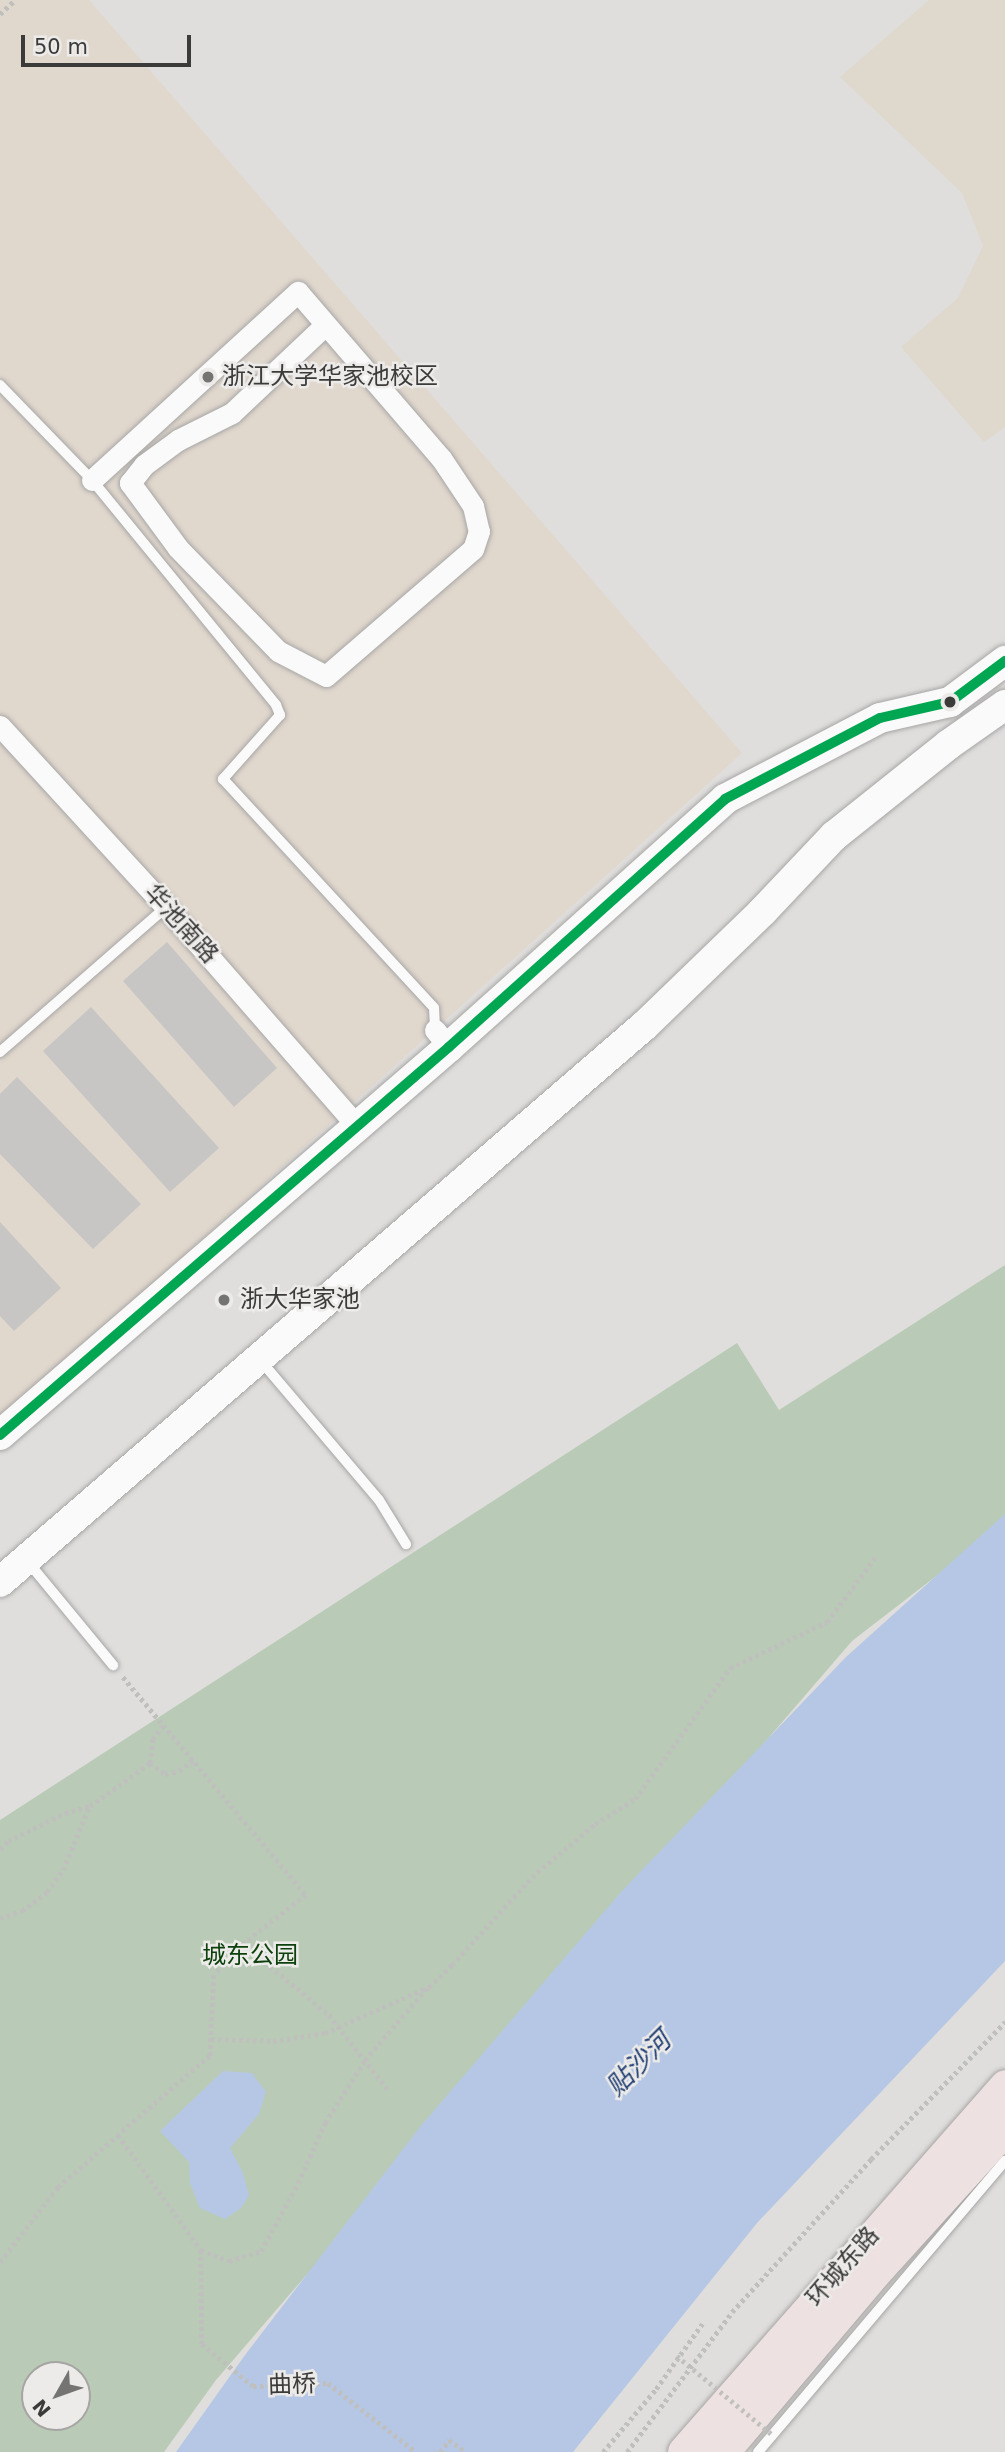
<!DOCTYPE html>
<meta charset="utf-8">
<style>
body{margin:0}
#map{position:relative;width:1005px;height:2452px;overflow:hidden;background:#dfdedc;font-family:"DejaVu Sans","Noto Sans SC",sans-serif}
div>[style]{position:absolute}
.commercial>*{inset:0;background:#dfd8cc}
.education>*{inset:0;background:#e0d7cd}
.green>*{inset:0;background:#b9cbb7}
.water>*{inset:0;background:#b5c7e4}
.building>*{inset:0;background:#c7c6c5}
.path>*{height:4.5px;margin-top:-2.25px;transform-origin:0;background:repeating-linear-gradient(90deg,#bfbfbe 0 3.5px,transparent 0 7px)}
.roads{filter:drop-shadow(0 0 2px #a7a6a5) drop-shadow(0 0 2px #a7a6a5)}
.service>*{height:10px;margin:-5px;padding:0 5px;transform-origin:5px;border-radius:5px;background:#fafafa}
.minor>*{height:21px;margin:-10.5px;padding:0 10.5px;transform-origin:10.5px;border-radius:10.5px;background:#fafafa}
.secondary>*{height:30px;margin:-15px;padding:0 15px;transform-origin:15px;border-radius:15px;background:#fafafa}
.primary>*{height:33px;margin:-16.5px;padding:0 16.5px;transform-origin:16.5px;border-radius:16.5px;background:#ede1e1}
.path-bridge>*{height:4.5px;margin-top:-2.25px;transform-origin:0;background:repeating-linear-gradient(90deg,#bfbfbe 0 3.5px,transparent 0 7px)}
.bus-1>*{height:10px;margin:-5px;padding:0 5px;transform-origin:5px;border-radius:5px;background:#00a651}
.dots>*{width:19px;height:19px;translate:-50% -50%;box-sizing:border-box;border:4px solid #edebe9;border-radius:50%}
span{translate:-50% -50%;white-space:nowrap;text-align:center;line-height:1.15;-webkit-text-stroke:5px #edebe9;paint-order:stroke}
.poi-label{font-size:24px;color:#3b3b3a}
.left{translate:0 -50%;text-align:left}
.street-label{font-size:24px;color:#3b3b3a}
.park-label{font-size:24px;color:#0c410c}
.water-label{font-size:26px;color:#203e73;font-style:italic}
.north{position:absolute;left:21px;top:2361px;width:70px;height:70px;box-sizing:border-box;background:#edebe9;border:2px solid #a6a5a3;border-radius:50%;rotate:230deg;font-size:19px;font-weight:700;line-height:28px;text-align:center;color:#3b3b3a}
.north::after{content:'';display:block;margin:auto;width:24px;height:32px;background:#747473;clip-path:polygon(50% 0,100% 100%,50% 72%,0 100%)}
.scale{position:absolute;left:21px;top:35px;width:170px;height:32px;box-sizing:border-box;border:4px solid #3b3b3a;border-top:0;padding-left:9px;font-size:21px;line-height:24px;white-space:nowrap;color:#3b3b3a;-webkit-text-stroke:5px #edebe9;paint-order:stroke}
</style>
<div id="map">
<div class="commercial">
<i style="clip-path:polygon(929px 0,1005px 0,1005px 427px,984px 442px,901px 347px,958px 298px,983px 246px,962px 193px,840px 77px)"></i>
</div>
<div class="education">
<i style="clip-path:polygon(0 0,89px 0,742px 753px,0 1421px)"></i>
</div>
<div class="green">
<i style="clip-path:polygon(evenodd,1005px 1265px,1005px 1523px,852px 1641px,216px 2380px,164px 2452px,0 2452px,0 1820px,737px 1343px,779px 1410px,1005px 1265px,35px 2375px,77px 2375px,77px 2417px,35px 2417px,35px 2375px)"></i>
</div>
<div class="water">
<i style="clip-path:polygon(1005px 1514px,1005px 1961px,757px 2223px,573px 2452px,176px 2452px,245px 2355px,420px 2127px,621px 1892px,846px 1657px)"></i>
<i style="clip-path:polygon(223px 2071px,252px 2073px,266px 2092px,259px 2114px,230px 2148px,243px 2173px,249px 2195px,241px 2208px,225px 2219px,200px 2208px,190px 2183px,189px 2162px,160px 2131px)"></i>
</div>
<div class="building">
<i style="clip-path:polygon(167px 942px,277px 1068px,234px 1107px,123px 981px)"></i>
<i style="clip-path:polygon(91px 1007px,219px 1148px,170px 1192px,43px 1051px)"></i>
<i style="clip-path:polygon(17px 1077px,141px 1204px,93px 1249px,0 1154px,0 1094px)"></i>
<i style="clip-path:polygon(0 1222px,61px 1288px,14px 1331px,0 1316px)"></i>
</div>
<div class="path">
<i style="left:0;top:14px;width:21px;rotate:-43deg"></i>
<i style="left:123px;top:1677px;width:285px;rotate:50deg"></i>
<i style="left:306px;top:1895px;width:80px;rotate:142.1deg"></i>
<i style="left:243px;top:1944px;width:42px;rotate:133.1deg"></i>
<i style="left:214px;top:1975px;width:81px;rotate:92.8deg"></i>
<i style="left:210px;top:2056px;width:121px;rotate:139.3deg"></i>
<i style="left:118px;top:2135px;width:142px;rotate:54.2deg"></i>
<i style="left:201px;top:2250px;width:94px;rotate:89.4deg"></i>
<i style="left:202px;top:2344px;width:66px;rotate:39.5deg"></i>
<i style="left:253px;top:2386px;width:75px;rotate:-2.3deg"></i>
<i style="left:328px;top:2383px;width:112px;rotate:38.1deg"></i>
<i style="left:164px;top:1726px;width:17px;rotate:130deg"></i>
<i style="left:153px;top:1739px;width:24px;rotate:97deg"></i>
<i style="left:150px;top:1763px;width:19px;rotate:36deg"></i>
<i style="left:165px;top:1774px;width:14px;rotate:-12deg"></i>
<i style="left:179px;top:1771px;width:18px;rotate:-38deg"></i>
<i style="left:0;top:1849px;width:11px;rotate:-45deg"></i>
<i style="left:8px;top:1841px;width:64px;rotate:-26.2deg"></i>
<i style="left:65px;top:1813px;width:26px;rotate:-16deg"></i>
<i style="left:90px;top:1806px;width:74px;rotate:-35.6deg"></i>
<i style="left:0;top:1918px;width:23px;rotate:-18deg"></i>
<i style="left:22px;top:1911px;width:31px;rotate:-37deg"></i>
<i style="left:47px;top:1892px;width:27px;rotate:-54deg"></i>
<i style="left:63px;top:1870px;width:68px;rotate:-67.6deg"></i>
<i style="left:243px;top:1944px;width:112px;rotate:39.5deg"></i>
<i style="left:329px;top:2015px;width:97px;rotate:51.7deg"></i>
<i style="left:211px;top:2039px;width:62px;rotate:1.8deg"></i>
<i style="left:273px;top:2041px;width:53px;rotate:-8.7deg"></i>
<i style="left:325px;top:2033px;width:114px;rotate:-23.9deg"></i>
<i style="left:429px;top:1987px;width:32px;rotate:-44deg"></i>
<i style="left:452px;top:1965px;width:119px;rotate:-47.7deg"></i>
<i style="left:532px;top:1877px;width:82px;rotate:-40.1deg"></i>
<i style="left:595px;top:1824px;width:47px;rotate:-32deg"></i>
<i style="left:635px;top:1799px;width:162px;rotate:-54.1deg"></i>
<i style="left:730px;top:1668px;width:107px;rotate:-25.4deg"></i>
<i style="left:827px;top:1622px;width:84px;rotate:-53.3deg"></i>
<i style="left:201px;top:2250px;width:30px;rotate:21deg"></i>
<i style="left:229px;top:2261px;width:34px;rotate:-17deg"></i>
<i style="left:261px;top:2251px;width:77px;rotate:-61.4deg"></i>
<i style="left:298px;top:2183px;width:66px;rotate:-65.8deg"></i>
<i style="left:325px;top:2123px;width:75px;rotate:-57.6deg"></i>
<i style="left:365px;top:2060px;width:95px;rotate:-49.3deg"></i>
<i style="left:0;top:2262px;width:95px;rotate:-52.3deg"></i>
<i style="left:58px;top:2187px;width:79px;rotate:-40.9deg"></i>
<i style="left:440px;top:2452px;width:15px;rotate:-53deg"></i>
<i style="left:449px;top:2440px;width:21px;rotate:35deg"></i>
<i style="left:603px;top:2452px;width:82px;rotate:-49.9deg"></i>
<i style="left:656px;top:2389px;width:80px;rotate:-54.7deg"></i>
<i style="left:627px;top:2452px;width:175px;rotate:-53.1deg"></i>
<i style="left:732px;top:2312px;width:207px;rotate:-47.7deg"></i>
<i style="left:871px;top:2159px;width:192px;rotate:-45.6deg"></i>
</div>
<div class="roads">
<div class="service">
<i style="left:0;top:385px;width:132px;rotate:45.9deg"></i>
<i style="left:92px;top:480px;width:291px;rotate:50.7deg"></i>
<i style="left:276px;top:705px;width:11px;rotate:68deg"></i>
<i style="left:280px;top:715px;width:86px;rotate:131.7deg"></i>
<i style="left:223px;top:779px;width:311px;rotate:47.3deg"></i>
<i style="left:434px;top:1008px;width:22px;rotate:87deg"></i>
<i style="left:0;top:1052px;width:220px;rotate:-41.1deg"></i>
<i style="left:261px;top:1361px;width:182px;rotate:49.7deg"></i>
<i style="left:379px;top:1500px;width:52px;rotate:58.5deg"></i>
<i style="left:28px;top:1562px;width:134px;rotate:50.5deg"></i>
<i style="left:758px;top:2452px;width:382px;rotate:-49.7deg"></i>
</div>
<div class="minor">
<i style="left:92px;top:480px;width:279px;rotate:-42.4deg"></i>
<i style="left:298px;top:292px;width:219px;rotate:49.3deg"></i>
<i style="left:441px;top:458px;width:58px;rotate:56.3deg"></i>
<i style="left:473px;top:506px;width:26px;rotate:77deg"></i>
<i style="left:479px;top:531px;width:19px;rotate:108deg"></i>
<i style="left:473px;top:549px;width:194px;rotate:139.2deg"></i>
<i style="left:326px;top:676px;width:54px;rotate:-152.5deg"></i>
<i style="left:278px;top:651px;width:144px;rotate:-134.2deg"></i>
<i style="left:178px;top:548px;width:81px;rotate:-126.4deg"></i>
<i style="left:130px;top:483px;width:23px;rotate:-52deg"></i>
<i style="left:144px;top:465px;width:42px;rotate:-36.3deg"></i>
<i style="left:178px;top:440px;width:60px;rotate:-26.6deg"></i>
<i style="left:232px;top:413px;width:128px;rotate:-43.4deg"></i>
<i style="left:0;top:726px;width:246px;rotate:47.5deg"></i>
<i style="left:166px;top:907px;width:291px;rotate:48.9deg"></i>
<i style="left:435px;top:1030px;width:22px;rotate:51deg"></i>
</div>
<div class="secondary">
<i style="left:0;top:1435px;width:593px;rotate:-40.83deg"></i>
<i style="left:449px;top:1047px;width:371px;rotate:-41.9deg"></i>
<i style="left:725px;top:799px;width:175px;rotate:-27.6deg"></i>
<i style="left:880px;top:718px;width:72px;rotate:-12.9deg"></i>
<i style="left:950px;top:702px;width:69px;rotate:-36.7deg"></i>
<i style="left:0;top:1582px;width:851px;rotate:-40.81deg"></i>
<i style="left:644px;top:1026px;width:165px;rotate:-44deg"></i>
<i style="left:763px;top:911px;width:103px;rotate:-46.6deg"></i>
<i style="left:834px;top:836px;width:146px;rotate:-38.6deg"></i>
<i style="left:948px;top:745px;width:70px;rotate:-35.1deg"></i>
</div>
<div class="primary">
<i style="left:684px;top:2452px;width:487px;rotate:-48.7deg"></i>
<i style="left:722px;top:2452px;width:244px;rotate:-49.7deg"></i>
<i style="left:880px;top:2266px;width:186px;rotate:-47.8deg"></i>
</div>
</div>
<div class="path-bridge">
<i style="left:677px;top:2356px;width:124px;rotate:39.5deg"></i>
</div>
<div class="bus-1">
<i style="left:0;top:1435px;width:593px;rotate:-40.83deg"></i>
<i style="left:449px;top:1047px;width:371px;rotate:-41.9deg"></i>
<i style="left:725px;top:799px;width:175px;rotate:-27.6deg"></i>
<i style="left:880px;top:718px;width:72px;rotate:-12.9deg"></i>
<i style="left:950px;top:702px;width:69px;rotate:-36.7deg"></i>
</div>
<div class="dots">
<i style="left:208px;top:377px;background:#747473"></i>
<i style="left:950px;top:702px;background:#3b3b3a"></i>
<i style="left:224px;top:1300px;background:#747473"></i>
</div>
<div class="poi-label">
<span class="left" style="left:222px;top:377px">浙江大学华家池校区</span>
<span class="left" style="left:240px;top:1300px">浙大华家池</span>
</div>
<div class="street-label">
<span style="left:181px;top:924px;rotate:48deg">华池南路</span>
<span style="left:843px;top:2267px;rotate:-49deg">环城东路</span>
<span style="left:292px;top:2385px;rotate:-2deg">曲桥</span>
</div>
<div class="park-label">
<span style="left:250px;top:1956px">城东公园</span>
</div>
<div class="water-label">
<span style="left:639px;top:2064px;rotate:-45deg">贴沙河</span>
</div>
<div class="north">N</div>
<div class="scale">50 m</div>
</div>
